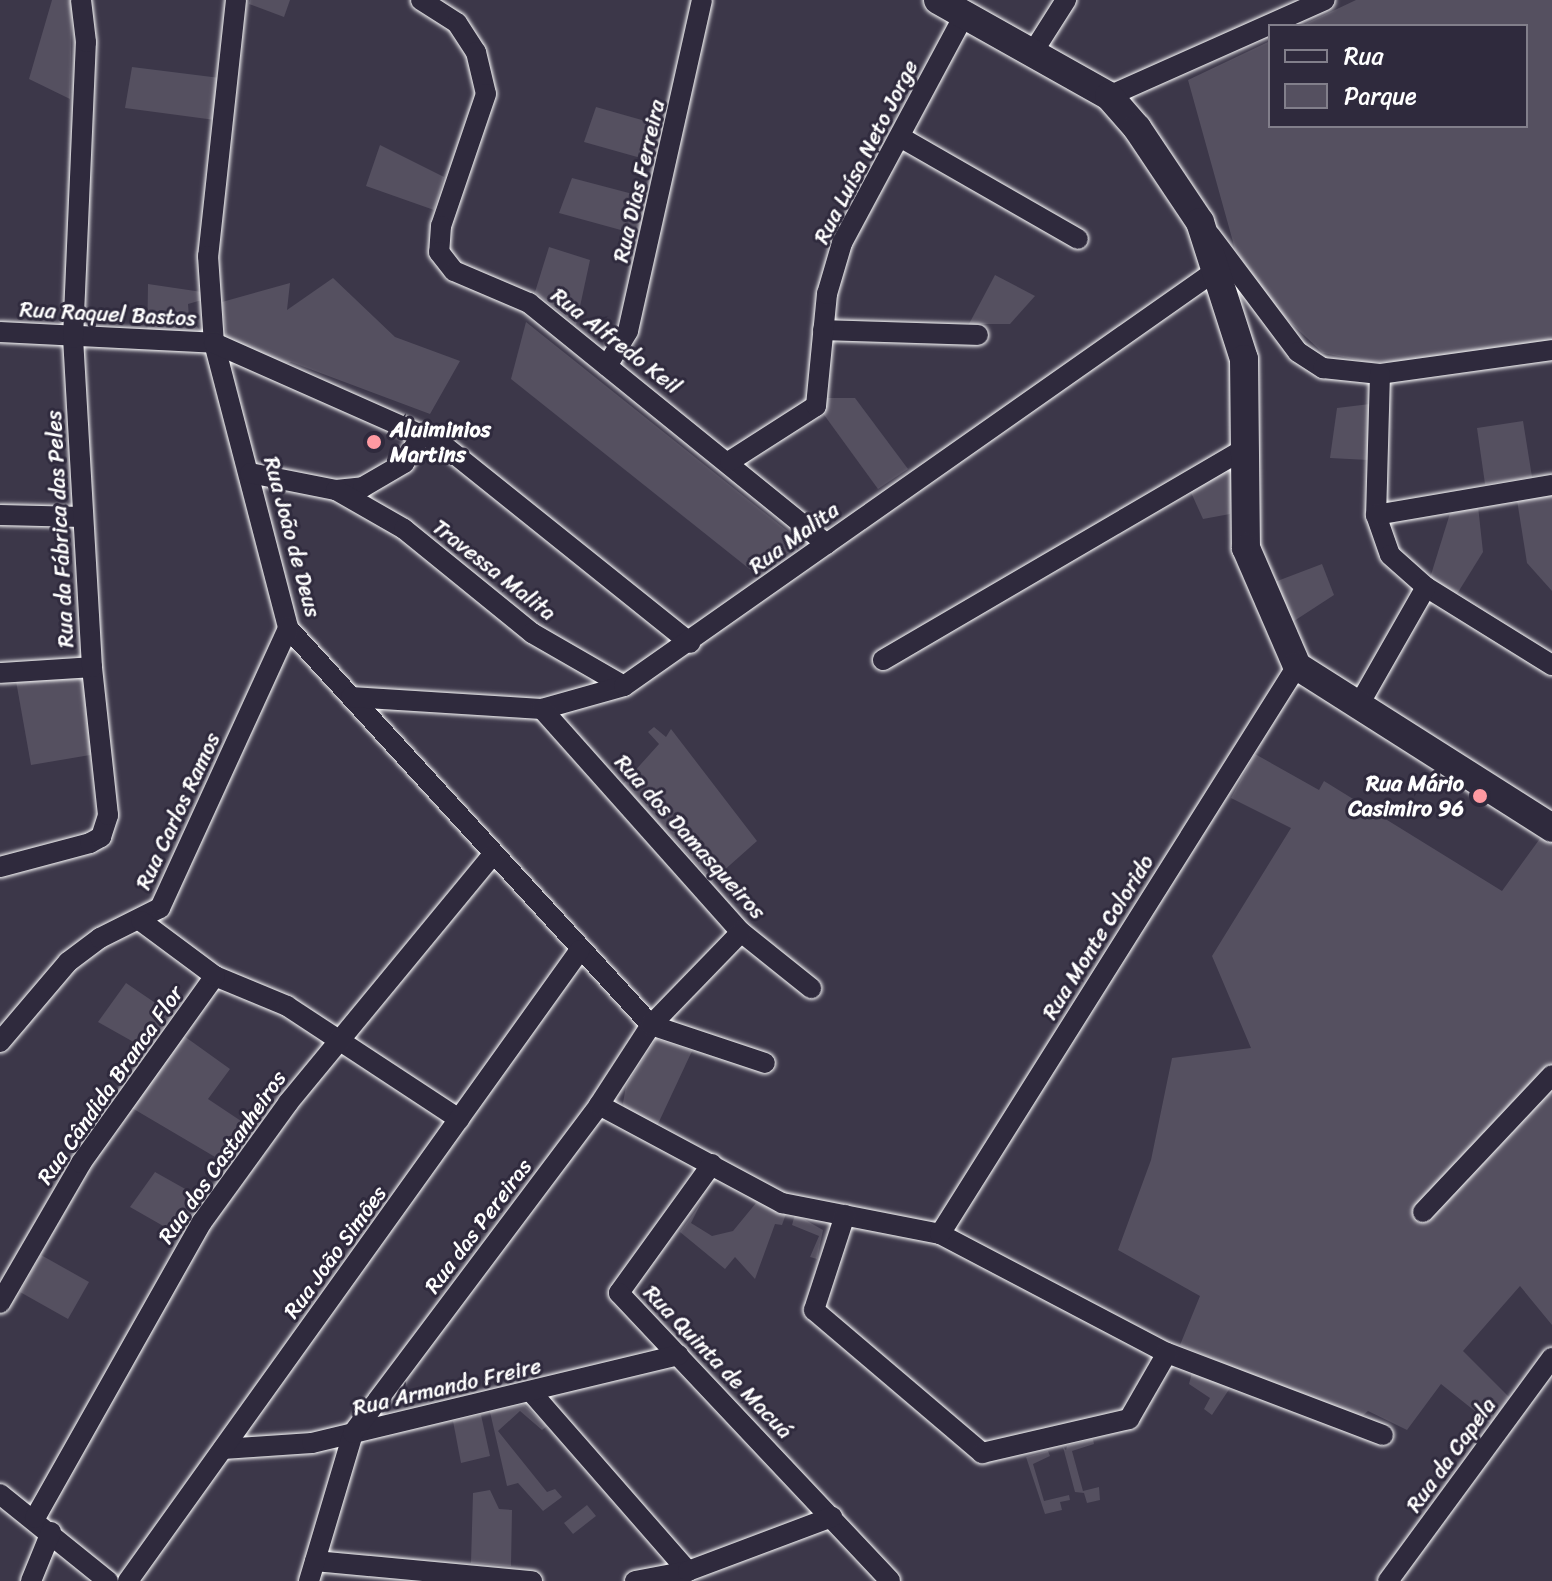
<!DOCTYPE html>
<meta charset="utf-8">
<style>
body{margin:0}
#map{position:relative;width:1552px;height:1581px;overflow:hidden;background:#3c3749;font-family:Sriracha,sans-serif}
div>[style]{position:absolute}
.green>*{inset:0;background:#555060}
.roads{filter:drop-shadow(0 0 2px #fff) drop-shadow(0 0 2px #fff)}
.street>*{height:20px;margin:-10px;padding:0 10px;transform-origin:10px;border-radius:10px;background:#2f2a3d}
.secondary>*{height:28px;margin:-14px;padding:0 14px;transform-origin:14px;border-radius:14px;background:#2f2a3d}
.dots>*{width:22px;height:22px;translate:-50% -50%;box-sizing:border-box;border:4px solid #2f2a3d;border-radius:50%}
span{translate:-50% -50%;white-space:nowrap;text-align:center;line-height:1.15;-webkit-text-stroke:6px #2f2a3d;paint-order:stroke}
.street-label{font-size:22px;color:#fff}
.poi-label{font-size:22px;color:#fff;font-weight:700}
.left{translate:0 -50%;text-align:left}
.right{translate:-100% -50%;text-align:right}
.legend{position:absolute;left:1268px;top:24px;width:260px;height:104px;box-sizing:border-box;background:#2f2a3d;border:2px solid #827f8b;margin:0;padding:10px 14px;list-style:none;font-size:24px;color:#fff}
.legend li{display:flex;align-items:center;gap:16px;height:40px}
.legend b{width:40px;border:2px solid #827f8b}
</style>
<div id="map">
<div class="green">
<i style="clip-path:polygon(52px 0,70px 0,72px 9px,70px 99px,29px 79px)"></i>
<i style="clip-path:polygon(250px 0,290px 0,284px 17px,249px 4px)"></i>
<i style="clip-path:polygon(1356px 0,1552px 0,1552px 340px,1424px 361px,1368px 362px,1323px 353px,1276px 309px,1235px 249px,1188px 80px,1270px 41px,1270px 126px,1526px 126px,1526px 26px,1301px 26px)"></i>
<i style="clip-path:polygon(132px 67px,220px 78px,215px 120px,125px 108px)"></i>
<i style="clip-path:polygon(596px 107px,663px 126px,655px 162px,584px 142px)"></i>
<i style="clip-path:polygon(380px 145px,444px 177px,434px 210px,366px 186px)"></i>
<i style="clip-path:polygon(572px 178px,648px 198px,639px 235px,559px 213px)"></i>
<i style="clip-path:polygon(549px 247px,590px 260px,576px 325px,535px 292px)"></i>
<i style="clip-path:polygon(995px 275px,1035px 296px,1010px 324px,969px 324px)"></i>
<i style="clip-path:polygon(333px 278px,395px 337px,460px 361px,430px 414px,291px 362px,274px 367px,227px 341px,222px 302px,290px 283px,287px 310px)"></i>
<i style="clip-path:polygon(148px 284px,202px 292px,202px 300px,188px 304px,189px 317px,203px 334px,201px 351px,147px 349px)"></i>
<i style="clip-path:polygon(526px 322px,795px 537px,792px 550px,757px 575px,511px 379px)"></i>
<i style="clip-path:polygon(825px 398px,855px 398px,908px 469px,878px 489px,822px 412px)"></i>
<i style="clip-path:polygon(1370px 404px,1368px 460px,1330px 458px,1337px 408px)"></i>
<i style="clip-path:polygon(1523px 421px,1532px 477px,1485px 484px,1477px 428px)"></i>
<i style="clip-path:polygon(1232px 468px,1230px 514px,1203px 519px,1189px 488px)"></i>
<i style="clip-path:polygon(1552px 494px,1552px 591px,1527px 563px,1517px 500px)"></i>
<i style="clip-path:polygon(1478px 506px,1483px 552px,1457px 594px,1430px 578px,1451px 510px)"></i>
<i style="clip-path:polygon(1322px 564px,1334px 595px,1291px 623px,1272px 583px)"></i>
<i style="clip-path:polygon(78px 677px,85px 683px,96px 754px,31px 765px,16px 681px)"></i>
<i style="clip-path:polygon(654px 727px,666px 737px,671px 729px,757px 841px,712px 881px,623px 784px,659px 744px,648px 732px)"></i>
<i style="clip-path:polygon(1255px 754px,1319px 790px,1324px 781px,1502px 891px,1544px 833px,1552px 838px,1552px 1325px,1520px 1286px,1463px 1351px,1509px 1397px,1491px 1424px,1441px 1384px,1407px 1430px,1368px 1411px,1358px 1420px,1180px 1345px,1200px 1296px,1118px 1250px,1151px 1160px,1172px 1058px,1251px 1048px,1212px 956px,1291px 828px,1231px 798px)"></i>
<i style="clip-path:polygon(126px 983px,173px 1015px,146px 1049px,98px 1022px)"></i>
<i style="clip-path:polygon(184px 1036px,230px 1069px,208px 1099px,253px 1129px,227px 1164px,132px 1108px)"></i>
<i style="clip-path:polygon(656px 1039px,692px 1051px,657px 1126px,625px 1109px,623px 1103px,626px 1086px)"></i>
<i style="clip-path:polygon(155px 1172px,203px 1199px,179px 1235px,130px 1207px)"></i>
<i style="clip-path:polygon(740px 1191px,787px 1211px,782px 1225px,775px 1224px,755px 1279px,735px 1257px,725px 1269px,680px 1232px,701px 1203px,691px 1223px,712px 1236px,733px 1231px,756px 1203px)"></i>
<i style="clip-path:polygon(795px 1214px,823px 1230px,817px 1259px,810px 1257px,819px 1236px,792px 1225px)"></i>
<i style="clip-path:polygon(41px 1255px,89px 1282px,68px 1319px,20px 1292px)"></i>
<i style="clip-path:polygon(1192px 1372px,1230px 1388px,1212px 1415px,1204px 1409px,1210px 1398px,1189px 1384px)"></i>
<i style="clip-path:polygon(524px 1405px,547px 1426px,542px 1430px,520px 1411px,498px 1431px,547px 1492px,555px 1489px,562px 1497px,543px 1511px,518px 1483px,507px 1486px,490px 1412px)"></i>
<i style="clip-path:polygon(481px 1415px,490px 1456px,461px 1463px,453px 1421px)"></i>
<i style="clip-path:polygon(1093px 1439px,1094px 1444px,1072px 1451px,1083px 1491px,1099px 1487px,1100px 1500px,1087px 1503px,1084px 1493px,1075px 1492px,1063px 1447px,1066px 1450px,1067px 1446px)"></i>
<i style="clip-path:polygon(1048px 1451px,1050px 1456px,1033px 1464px,1044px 1501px,1069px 1495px,1070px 1500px,1060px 1502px,1062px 1510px,1045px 1514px,1026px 1457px)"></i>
<i style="clip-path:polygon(490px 1490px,499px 1509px,512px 1510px,511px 1566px,471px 1563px,473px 1493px)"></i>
<i style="clip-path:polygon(587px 1505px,596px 1516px,573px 1534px,564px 1523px)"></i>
</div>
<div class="roads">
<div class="street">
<i style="left:236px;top:0;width:258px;rotate:96.2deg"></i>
<i style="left:208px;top:256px;width:87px;rotate:86.1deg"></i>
<i style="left:214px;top:343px;width:294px;rotate:75.4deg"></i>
<i style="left:288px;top:628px;width:538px;rotate:47.56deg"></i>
<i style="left:651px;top:1025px;width:120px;rotate:18.4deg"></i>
<i style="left:421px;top:0;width:43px;rotate:32.6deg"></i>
<i style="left:457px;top:23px;width:35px;rotate:57deg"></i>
<i style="left:476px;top:52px;width:43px;rotate:76.6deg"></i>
<i style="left:486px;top:94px;width:139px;rotate:108.8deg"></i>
<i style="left:441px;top:226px;width:26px;rotate:94deg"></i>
<i style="left:439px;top:252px;width:24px;rotate:52deg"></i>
<i style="left:454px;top:271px;width:82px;rotate:23.1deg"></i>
<i style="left:529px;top:303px;width:383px;rotate:39deg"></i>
<i style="left:1033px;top:52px;width:62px;rotate:-57.6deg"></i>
<i style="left:1109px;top:96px;width:236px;rotate:-24deg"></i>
<i style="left:900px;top:137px;width:205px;rotate:29.8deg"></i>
<i style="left:1210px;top:235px;width:146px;rotate:53.1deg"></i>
<i style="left:1298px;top:352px;width:30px;rotate:33deg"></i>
<i style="left:1323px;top:368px;width:57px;rotate:6deg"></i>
<i style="left:1380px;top:374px;width:174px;rotate:-7.9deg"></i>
<i style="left:823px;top:330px;width:155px;rotate:1.8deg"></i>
<i style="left:0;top:332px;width:214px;rotate:2.9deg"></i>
<i style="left:214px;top:343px;width:249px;rotate:23.9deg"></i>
<i style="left:442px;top:444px;width:318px;rotate:38.7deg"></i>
<i style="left:607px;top:366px;width:41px;rotate:-59deg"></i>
<i style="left:628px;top:331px;width:339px;rotate:-77.4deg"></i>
<i style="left:1380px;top:374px;width:141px;rotate:91.6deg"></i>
<i style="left:1376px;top:515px;width:42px;rotate:70.7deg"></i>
<i style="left:1390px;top:555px;width:48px;rotate:41.6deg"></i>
<i style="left:1426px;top:587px;width:148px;rotate:31.8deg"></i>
<i style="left:730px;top:461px;width:102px;rotate:-32.6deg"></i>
<i style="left:816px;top:406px;width:113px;rotate:-84.4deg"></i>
<i style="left:827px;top:294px;width:53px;rotate:-73.6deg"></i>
<i style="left:842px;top:243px;width:260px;rotate:-61.8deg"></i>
<i style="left:250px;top:473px;width:88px;rotate:11.2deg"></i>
<i style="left:336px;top:490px;width:27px;rotate:-6deg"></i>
<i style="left:363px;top:487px;width:48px;rotate:-30.3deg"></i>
<i style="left:404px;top:463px;width:31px;rotate:-58deg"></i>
<i style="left:336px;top:490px;width:78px;rotate:29.8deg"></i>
<i style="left:404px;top:529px;width:165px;rotate:39.1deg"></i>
<i style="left:532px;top:633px;width:106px;rotate:29.9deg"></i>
<i style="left:0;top:515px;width:83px;rotate:1.4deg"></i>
<i style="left:1376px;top:515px;width:179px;rotate:-9.7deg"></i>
<i style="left:883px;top:660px;width:420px;rotate:-30.3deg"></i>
<i style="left:0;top:673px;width:92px;rotate:-3.7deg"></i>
<i style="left:351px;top:697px;width:191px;rotate:3.6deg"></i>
<i style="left:542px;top:709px;width:85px;rotate:-15.7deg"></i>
<i style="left:624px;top:686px;width:726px;rotate:-35.07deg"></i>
<i style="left:1357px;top:708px;width:139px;rotate:-60.3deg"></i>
<i style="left:542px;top:709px;width:299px;rotate:48.3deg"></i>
<i style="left:741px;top:932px;width:90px;rotate:38.7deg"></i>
<i style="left:0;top:867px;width:93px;rotate:-14.9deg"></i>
<i style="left:90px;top:843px;width:13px;rotate:-29deg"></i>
<i style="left:101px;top:837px;width:23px;rotate:-72deg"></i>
<i style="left:108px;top:815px;width:149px;rotate:-96.2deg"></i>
<i style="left:92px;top:667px;width:330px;rotate:-93.3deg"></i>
<i style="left:73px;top:338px;width:296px;rotate:-87.5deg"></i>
<i style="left:86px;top:42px;width:42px;rotate:-96.8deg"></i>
<i style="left:215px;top:976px;width:78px;rotate:22.6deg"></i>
<i style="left:287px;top:1006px;width:206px;rotate:33.3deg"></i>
<i style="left:0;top:1042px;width:105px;rotate:-49.6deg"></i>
<i style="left:68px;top:962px;width:40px;rotate:-37deg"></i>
<i style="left:100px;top:938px;width:67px;rotate:-26.6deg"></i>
<i style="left:160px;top:908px;width:308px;rotate:-65.4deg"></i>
<i style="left:599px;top:1105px;width:208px;rotate:28.2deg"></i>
<i style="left:782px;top:1203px;width:161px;rotate:11.1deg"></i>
<i style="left:940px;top:1234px;width:256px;rotate:27.7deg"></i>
<i style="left:1167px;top:1353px;width:231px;rotate:20.8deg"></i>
<i style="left:712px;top:1164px;width:159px;rotate:125.8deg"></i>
<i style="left:619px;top:1293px;width:395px;rotate:46.7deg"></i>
<i style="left:1423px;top:1212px;width:188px;rotate:-46.7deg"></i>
<i style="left:845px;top:1215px;width:100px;rotate:108.1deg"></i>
<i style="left:814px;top:1310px;width:221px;rotate:40.4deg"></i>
<i style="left:982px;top:1453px;width:151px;rotate:-13deg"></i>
<i style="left:1129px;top:1419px;width:76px;rotate:-60.1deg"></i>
<i style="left:940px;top:1234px;width:671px;rotate:-57.85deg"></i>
<i style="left:0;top:1303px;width:162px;rotate:-59.9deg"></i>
<i style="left:81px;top:1163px;width:230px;rotate:-54.4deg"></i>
<i style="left:215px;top:976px;width:92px;rotate:-143.4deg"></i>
<i style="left:532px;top:1393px;width:237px;rotate:48.8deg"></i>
<i style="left:223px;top:1449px;width:89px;rotate:-3.9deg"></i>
<i style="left:312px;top:1443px;width:377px;rotate:-13.5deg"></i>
<i style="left:0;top:1494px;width:139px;rotate:38.9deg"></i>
<i style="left:35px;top:1518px;width:340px;rotate:-60.6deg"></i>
<i style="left:202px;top:1222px;width:147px;rotate:-54.1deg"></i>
<i style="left:288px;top:1103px;width:323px;rotate:-50.5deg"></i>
<i style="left:315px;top:1561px;width:218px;rotate:5.3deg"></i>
<i style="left:31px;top:1581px;width:53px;rotate:-67.8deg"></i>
<i style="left:128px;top:1581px;width:776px;rotate:-54.39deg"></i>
<i style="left:309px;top:1581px;width:154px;rotate:-73.4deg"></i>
<i style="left:353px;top:1433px;width:410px;rotate:-53.1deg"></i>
<i style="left:599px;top:1105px;width:95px;rotate:-57deg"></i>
<i style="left:651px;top:1025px;width:129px;rotate:-45.9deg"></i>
<i style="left:635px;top:1581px;width:54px;rotate:-10.7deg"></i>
<i style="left:688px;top:1571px;width:154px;rotate:-20.6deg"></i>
<i style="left:1388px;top:1581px;width:277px;rotate:-53.7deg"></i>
</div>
<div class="secondary">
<i style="left:938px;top:0;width:196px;rotate:29.3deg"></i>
<i style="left:1109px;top:96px;width:43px;rotate:48.8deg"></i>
<i style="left:1137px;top:128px;width:113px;rotate:56.2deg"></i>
<i style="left:1200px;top:222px;width:144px;rotate:72.2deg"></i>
<i style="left:1244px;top:359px;width:189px;rotate:89.4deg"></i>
<i style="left:1246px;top:548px;width:129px;rotate:66.6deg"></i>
<i style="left:1297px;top:666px;width:302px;rotate:32.4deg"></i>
</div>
</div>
<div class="dots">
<i style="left:374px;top:442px;background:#ff9aa2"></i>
<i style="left:1480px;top:796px;background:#ff9aa2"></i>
</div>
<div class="street-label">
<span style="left:866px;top:152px;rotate:-63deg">Rua Luísa Neto Jorge</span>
<span style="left:639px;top:181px;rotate:-77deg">Rua Dias Ferreira</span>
<span style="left:108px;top:314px;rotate:3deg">Rua Raquel Bastos</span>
<span style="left:616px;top:341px;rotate:38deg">Rua Alfredo Keil</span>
<span style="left:60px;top:529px;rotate:-93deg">Rua da Fábrica das Peles</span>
<span style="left:292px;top:537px;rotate:75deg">Rua João de Deus</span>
<span style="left:794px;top:538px;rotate:-36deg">Rua Malita</span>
<span style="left:494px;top:570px;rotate:38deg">Travessa Malita</span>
<span style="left:178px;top:811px;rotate:-65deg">Rua Carlos Ramos</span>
<span style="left:690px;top:837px;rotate:48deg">Rua dos Damasqueiros</span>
<span style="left:1098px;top:937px;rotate:-58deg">Rua Monte Colorido</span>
<span style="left:110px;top:1085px;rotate:-55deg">Rua Cândida Branca Flor</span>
<span style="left:222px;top:1157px;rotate:-55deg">Rua dos Castanheiros</span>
<span style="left:478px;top:1226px;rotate:-53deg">Rua das Pereiras</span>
<span style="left:335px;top:1252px;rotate:-54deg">Rua João Simões</span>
<span style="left:718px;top:1362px;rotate:46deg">Rua Quinta de Macuá</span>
<span style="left:447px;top:1387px;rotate:-13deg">Rua Armando Freire</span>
<span style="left:1451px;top:1455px;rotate:-54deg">Rua da Capela</span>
</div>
<div class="poi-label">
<span class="left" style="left:390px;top:442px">Aluiminios<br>Martins</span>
<span class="right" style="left:1464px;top:796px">Rua Mário<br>Casimiro 96</span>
</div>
<ul class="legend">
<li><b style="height:10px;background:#2f2a3d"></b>Rua</li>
<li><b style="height:22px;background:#555060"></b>Parque</li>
</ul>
</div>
